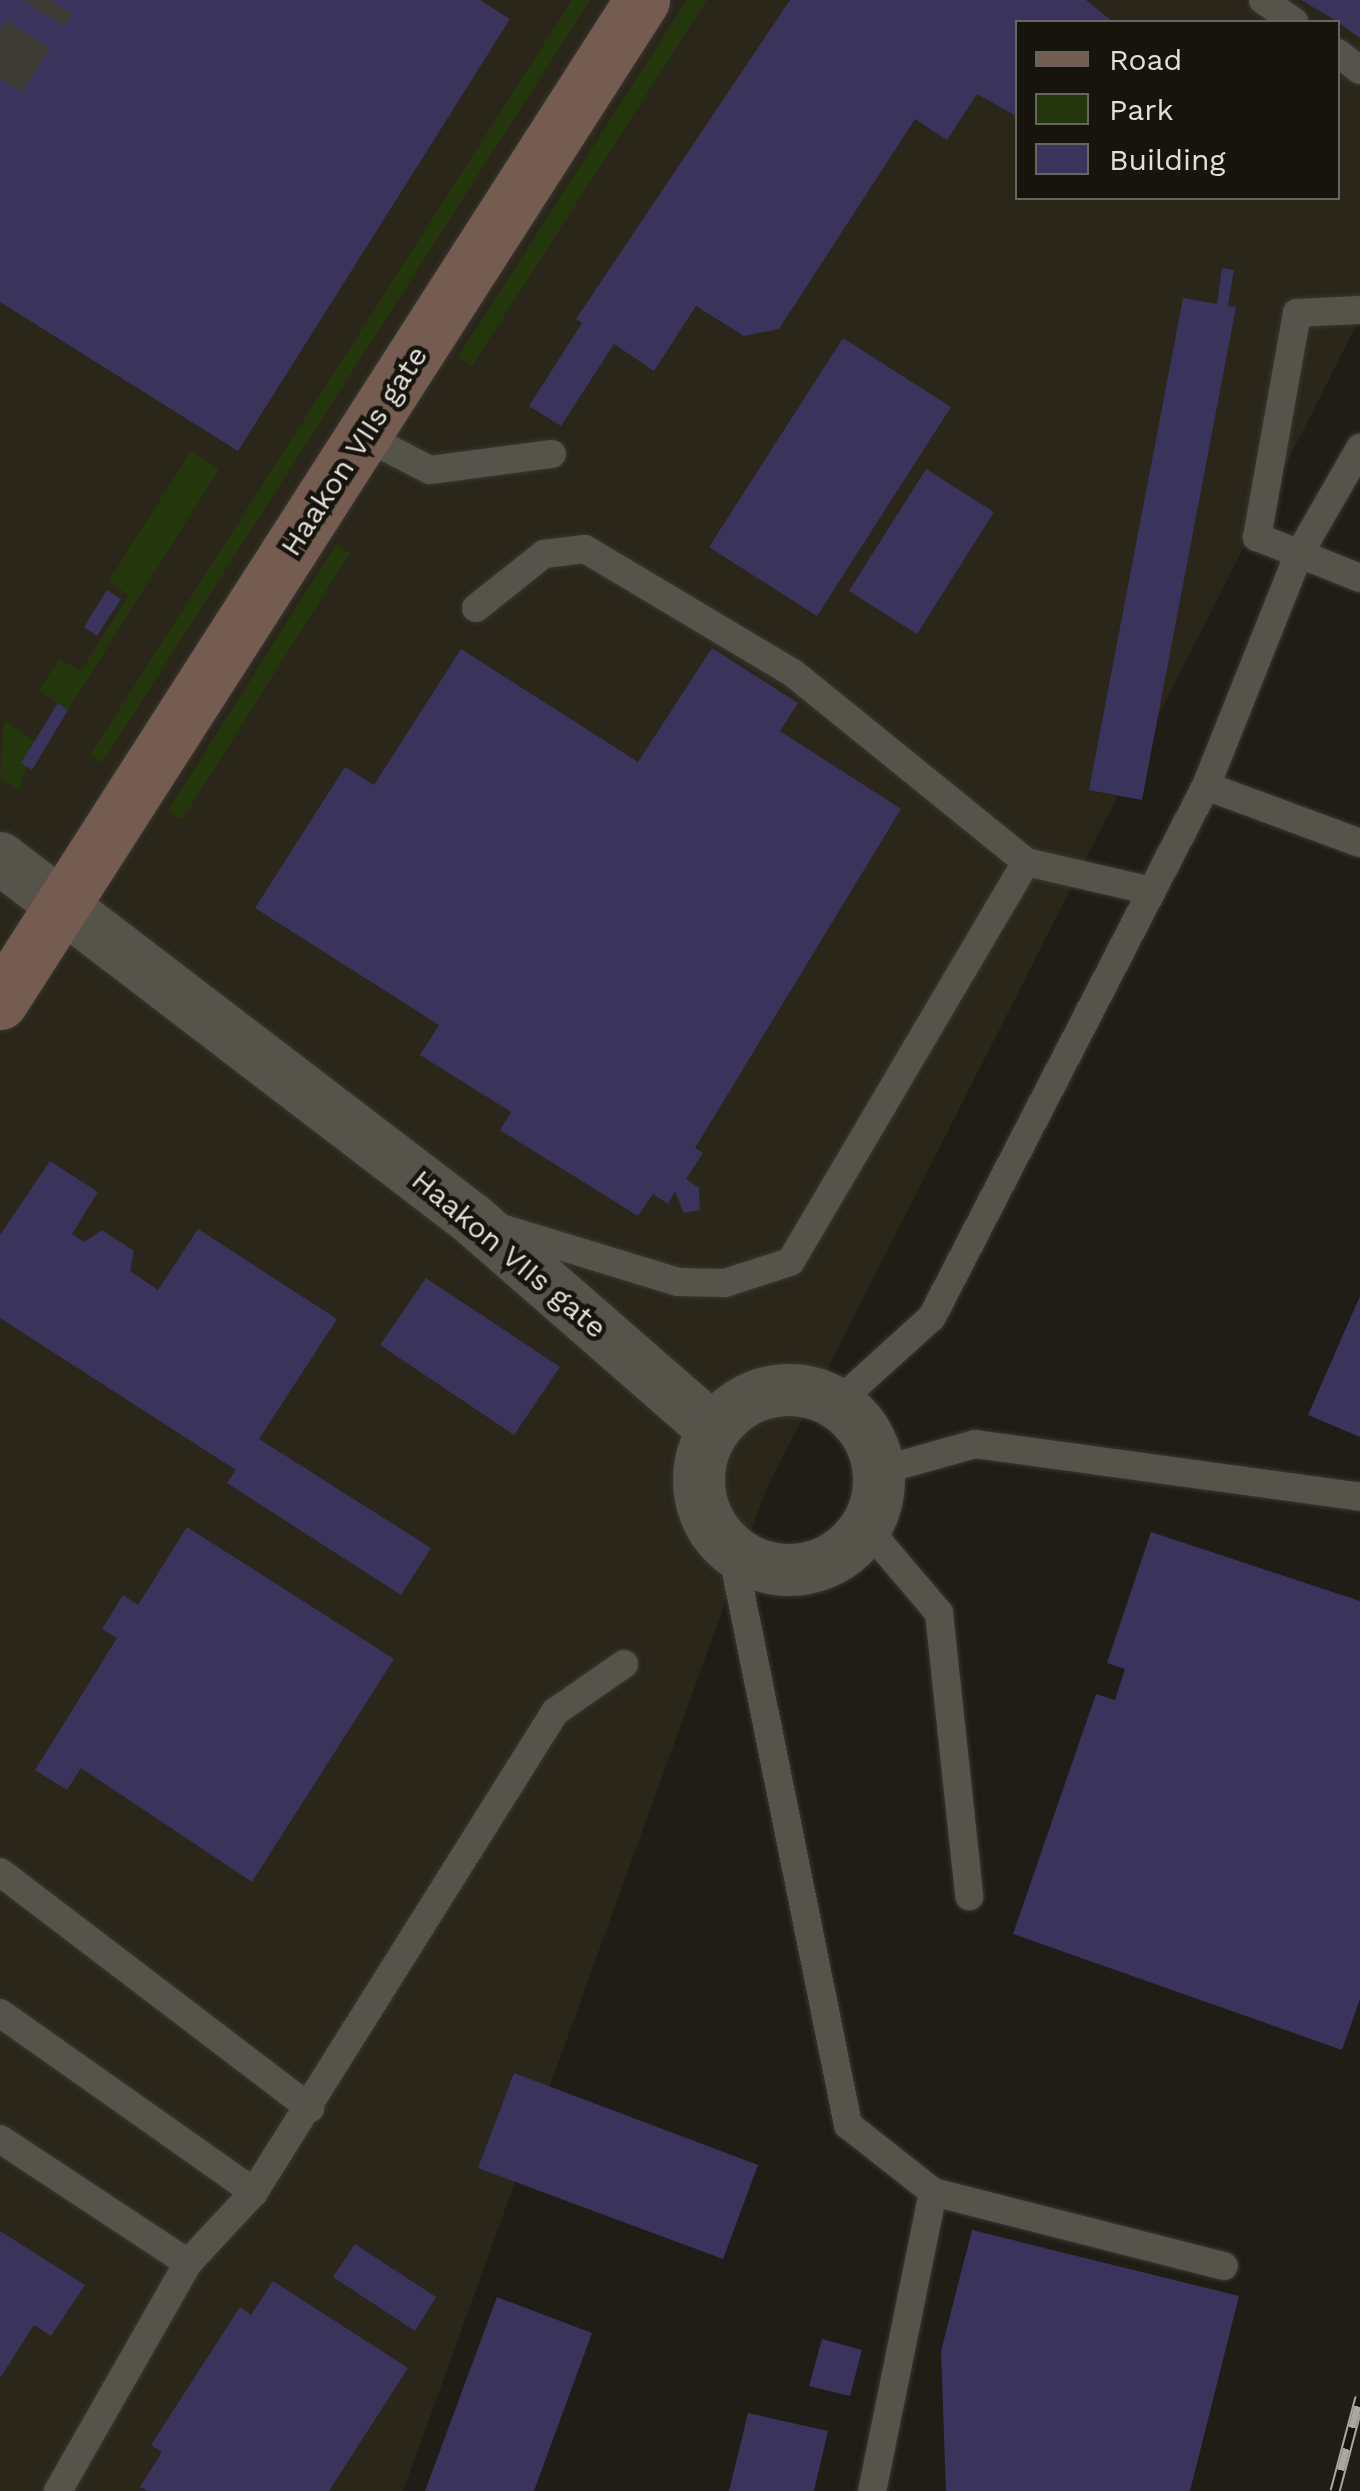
<!DOCTYPE html>
<style>
body{margin:0}
#map{position:relative;width:1360px;height:2491px;overflow:hidden;background:#1f1d16;font-family:"Work Sans",sans-serif}
div>[style]{position:absolute}
.built>*{inset:0;background:#2b261a}
.green>*{inset:0;background:#24370c}
.building>*{inset:0;background:#3a335c}
.street-tunnel>*{height:52px;margin-top:-26px;transform-origin:0;background:repeating-linear-gradient(90deg,#3c3a33 0 52px,transparent 0 78px)}
.roads{filter:drop-shadow(0 0 2px #383732) drop-shadow(0 0 2px #383732)}
.lane>*{height:28px;margin:-14px;padding:0 14px;transform-origin:14px;border-radius:14px;background:#56534b}
.street>*{height:52px;margin:-26px;padding:0 26px;transform-origin:26px;border-radius:26px;background:#56534b}
.street>.ring{margin:-26px;padding:0;box-sizing:content-box;background:none;border:52px solid #56534b;border-radius:50%}
.secondary>*{height:55px;margin:-27.5px;padding:0 27.5px;transform-origin:27.5px;border-radius:27.5px;background:#755c51}
.rail>*{height:11px;margin-top:-5.5px;transform-origin:0;background:repeating-linear-gradient(90deg,#16140d 0 22px,#a8a7a1 0 44px);box-sizing:border-box;border-block:2px solid #a8a7a1}
span{translate:-50% -50%;white-space:nowrap;text-align:center;line-height:1.15;-webkit-text-stroke:9px #16140d;paint-order:stroke}
.street-label{font-size:30px;color:#e0dfda}
.legend{position:absolute;left:1015px;top:20px;width:325px;height:180px;box-sizing:border-box;background:#16140d;border:2px solid #67655f;margin:0;padding:12px 18px;list-style:none;font-size:30px;color:#e0dfda}
.legend li{display:flex;align-items:center;gap:20px;height:50px}
.legend b{width:50px;border:2px solid #67655f}
</style>
<div id="map">
<div class="built">
<i style="clip-path:polygon(evenodd,0 0,1360px 0,1360px 318px,766px 1490px,403px 2491px,0 2491px,0 0,1018px 22px,1338px 22px,1338px 198px,1018px 198px,1018px 22px)"></i>
</div>
<div class="green">
<i style="clip-path:polygon(572px 0,590px 0,102px 763px,90px 755px)"></i>
<i style="clip-path:polygon(687px 0,707px 0,472px 366px,458px 357px)"></i>
<i style="clip-path:polygon(191px 451px,219px 469px,68px 710px,39px 691px,59px 659px,81px 671px,129px 595px,108px 582px)"></i>
<i style="clip-path:polygon(336px 544px,350px 553px,182px 820px,168px 811px)"></i>
<i style="clip-path:polygon(4px 720px,35px 741px,19px 790px,0 779px)"></i>
</div>
<div class="building">
<i style="clip-path:polygon(0 0,480px 0,510px 19px,238px 451px,0 302px)"></i>
<i style="clip-path:polygon(790px 0,1086px 0,1113px 22px,1018px 22px,1018px 117px,977px 94px,947px 140px,915px 119px,779px 329px,744px 336px,696px 306px,654px 371px,614px 344px,561px 426px,529px 406px,582px 323px,576px 319px)"></i>
<i style="clip-path:polygon(1301px 0,1360px 0,1360px 38px,1338px 22px)"></i>
<i style="clip-path:polygon(1222px 268px,1234px 270px,1228px 306px,1236px 307px,1142px 800px,1089px 790px,1183px 298px,1217px 304px)"></i>
<i style="clip-path:polygon(843px 338px,951px 407px,817px 616px,709px 547px)"></i>
<i style="clip-path:polygon(926px 469px,994px 512px,917px 634px,849px 591px)"></i>
<i style="clip-path:polygon(107px 590px,121px 599px,97px 636px,84px 627px)"></i>
<i style="clip-path:polygon(712px 648px,798px 703px,780px 731px,901px 809px,695px 1148px,703px 1153px,686px 1179px,699px 1188px,700px 1210px,684px 1213px,675px 1191px,668px 1204px,653px 1194px,638px 1216px,500px 1130px,511px 1112px,420px 1055px,439px 1025px,255px 908px,345px 767px,374px 785px,461px 649px,638px 762px)"></i>
<i style="clip-path:polygon(58px 703px,68px 710px,32px 770px,21px 763px)"></i>
<i style="clip-path:polygon(50px 1161px,98px 1192px,72px 1234px,84px 1242px,102px 1230px,134px 1251px,130px 1271px,158px 1290px,198px 1229px,337px 1319px,259px 1439px,431px 1548px,401px 1595px,227px 1483px,236px 1470px,0 1318px,0 1235px)"></i>
<i style="clip-path:polygon(426px 1278px,560px 1367px,514px 1435px,380px 1345px)"></i>
<i style="clip-path:polygon(1360px 1296px,1360px 1437px,1308px 1415px)"></i>
<i style="clip-path:polygon(187px 1527px,394px 1659px,252px 1882px,81px 1768px,67px 1790px,35px 1770px,117px 1638px,102px 1629px,123px 1595px,138px 1605px)"></i>
<i style="clip-path:polygon(1151px 1532px,1360px 1601px,1360px 1999px,1342px 2050px,1013px 1934px,1096px 1694px,1115px 1700px,1125px 1669px,1107px 1663px)"></i>
<i style="clip-path:polygon(514px 2073px,758px 2165px,723px 2259px,478px 2168px)"></i>
<i style="clip-path:polygon(972px 2230px,1239px 2296px,1190px 2491px,946px 2491px,941px 2351px)"></i>
<i style="clip-path:polygon(0 2231px,85px 2285px,51px 2336px,34px 2325px,0 2378px)"></i>
<i style="clip-path:polygon(355px 2244px,436px 2297px,415px 2331px,333px 2277px)"></i>
<i style="clip-path:polygon(273px 2281px,408px 2368px,329px 2491px,147px 2491px,140px 2487px,162px 2452px,151px 2445px,240px 2307px,251px 2315px)"></i>
<i style="clip-path:polygon(497px 2297px,592px 2333px,534px 2491px,425px 2491px)"></i>
<i style="clip-path:polygon(822px 2339px,862px 2350px,850px 2396px,809px 2386px)"></i>
<i style="clip-path:polygon(748px 2413px,828px 2431px,814px 2491px,729px 2491px)"></i>
</div>
<div class="street-tunnel">
<i style="left:0;top:78px;width:93px;rotate:-57.3deg"></i>
</div>
<div class="roads">
<div class="lane">
<i style="left:1263px;top:0;width:38px;rotate:35deg"></i>
<i style="left:1338px;top:53px;width:28px;rotate:38deg"></i>
<i style="left:1360px;top:310px;width:63px;rotate:177.3deg"></i>
<i style="left:1297px;top:313px;width:228px;rotate:100.1deg"></i>
<i style="left:1257px;top:537px;width:111px;rotate:21.7deg"></i>
<i style="left:364px;top:436px;width:74px;rotate:27.3deg"></i>
<i style="left:430px;top:470px;width:123px;rotate:-7.5deg"></i>
<i style="left:476px;top:608px;width:87px;rotate:-38.5deg"></i>
<i style="left:544px;top:554px;width:41px;rotate:-7deg"></i>
<i style="left:585px;top:549px;width:242px;rotate:30.8deg"></i>
<i style="left:793px;top:673px;width:300px;rotate:39deg"></i>
<i style="left:1026px;top:862px;width:464px;rotate:120.5deg"></i>
<i style="left:790px;top:1262px;width:68px;rotate:162.1deg"></i>
<i style="left:725px;top:1283px;width:47px;rotate:-178.8deg"></i>
<i style="left:678px;top:1282px;width:188px;rotate:-163deg"></i>
<i style="left:1206px;top:786px;width:164px;rotate:20.3deg"></i>
<i style="left:1026px;top:862px;width:129px;rotate:13deg"></i>
<i style="left:837px;top:1403px;width:128px;rotate:-42.2deg"></i>
<i style="left:932px;top:1317px;width:598px;rotate:-62.71deg"></i>
<i style="left:1206px;top:786px;width:248px;rotate:-68.2deg"></i>
<i style="left:1298px;top:556px;width:125px;rotate:-60.1deg"></i>
<i style="left:879px;top:1471px;width:100px;rotate:-15.7deg"></i>
<i style="left:975px;top:1444px;width:389px;rotate:7.8deg"></i>
<i style="left:867px;top:1528px;width:111px;rotate:49.7deg"></i>
<i style="left:939px;top:1613px;width:285px;rotate:83.9deg"></i>
<i style="left:732px;top:1551px;width:586px;rotate:78.57deg"></i>
<i style="left:848px;top:2125px;width:108px;rotate:38.2deg"></i>
<i style="left:933px;top:2192px;width:305px;rotate:101.5deg"></i>
<i style="left:0;top:1872px;width:390px;rotate:37.3deg"></i>
<i style="left:0;top:2013px;width:311px;rotate:35.2deg"></i>
<i style="left:0;top:2139px;width:225px;rotate:33.4deg"></i>
<i style="left:933px;top:2192px;width:300px;rotate:14.3deg"></i>
<i style="left:58px;top:2491px;width:262px;rotate:-60.3deg"></i>
<i style="left:188px;top:2263px;width:97px;rotate:-47.1deg"></i>
<i style="left:254px;top:2192px;width:567px;rotate:-57.91deg"></i>
<i style="left:555px;top:1712px;width:84px;rotate:-34.8deg"></i>
</div>
<div class="street">
<i style="left:0;top:858px;width:594px;rotate:37.41deg"></i>
<i style="left:472px;top:1219px;width:321px;rotate:41.1deg"></i>
<i class="ring" style="left:699px;top:1390px;width:128px;height:128px"></i>
</div>
<div class="secondary">
<i style="left:0;top:1002px;width:1190px;rotate:-57.35deg"></i>
</div>
</div>
<div class="rail">
<i style="left:1335px;top:2491px;width:97px;rotate:-75.1deg"></i>
</div>
<div class="street-label">
<span style="left:354px;top:451px;rotate:-57deg">Haakon VIIs gate</span>
<span style="left:509px;top:1254px;rotate:40deg">Haakon VIIs gate</span>
</div>
<ul class="legend">
<li><b style="height:12px;background:#755c51"></b>Road</li>
<li><b style="height:28px;background:#24370c"></b>Park</li>
<li><b style="height:28px;background:#3a335c"></b>Building</li>
</ul>
</div>
